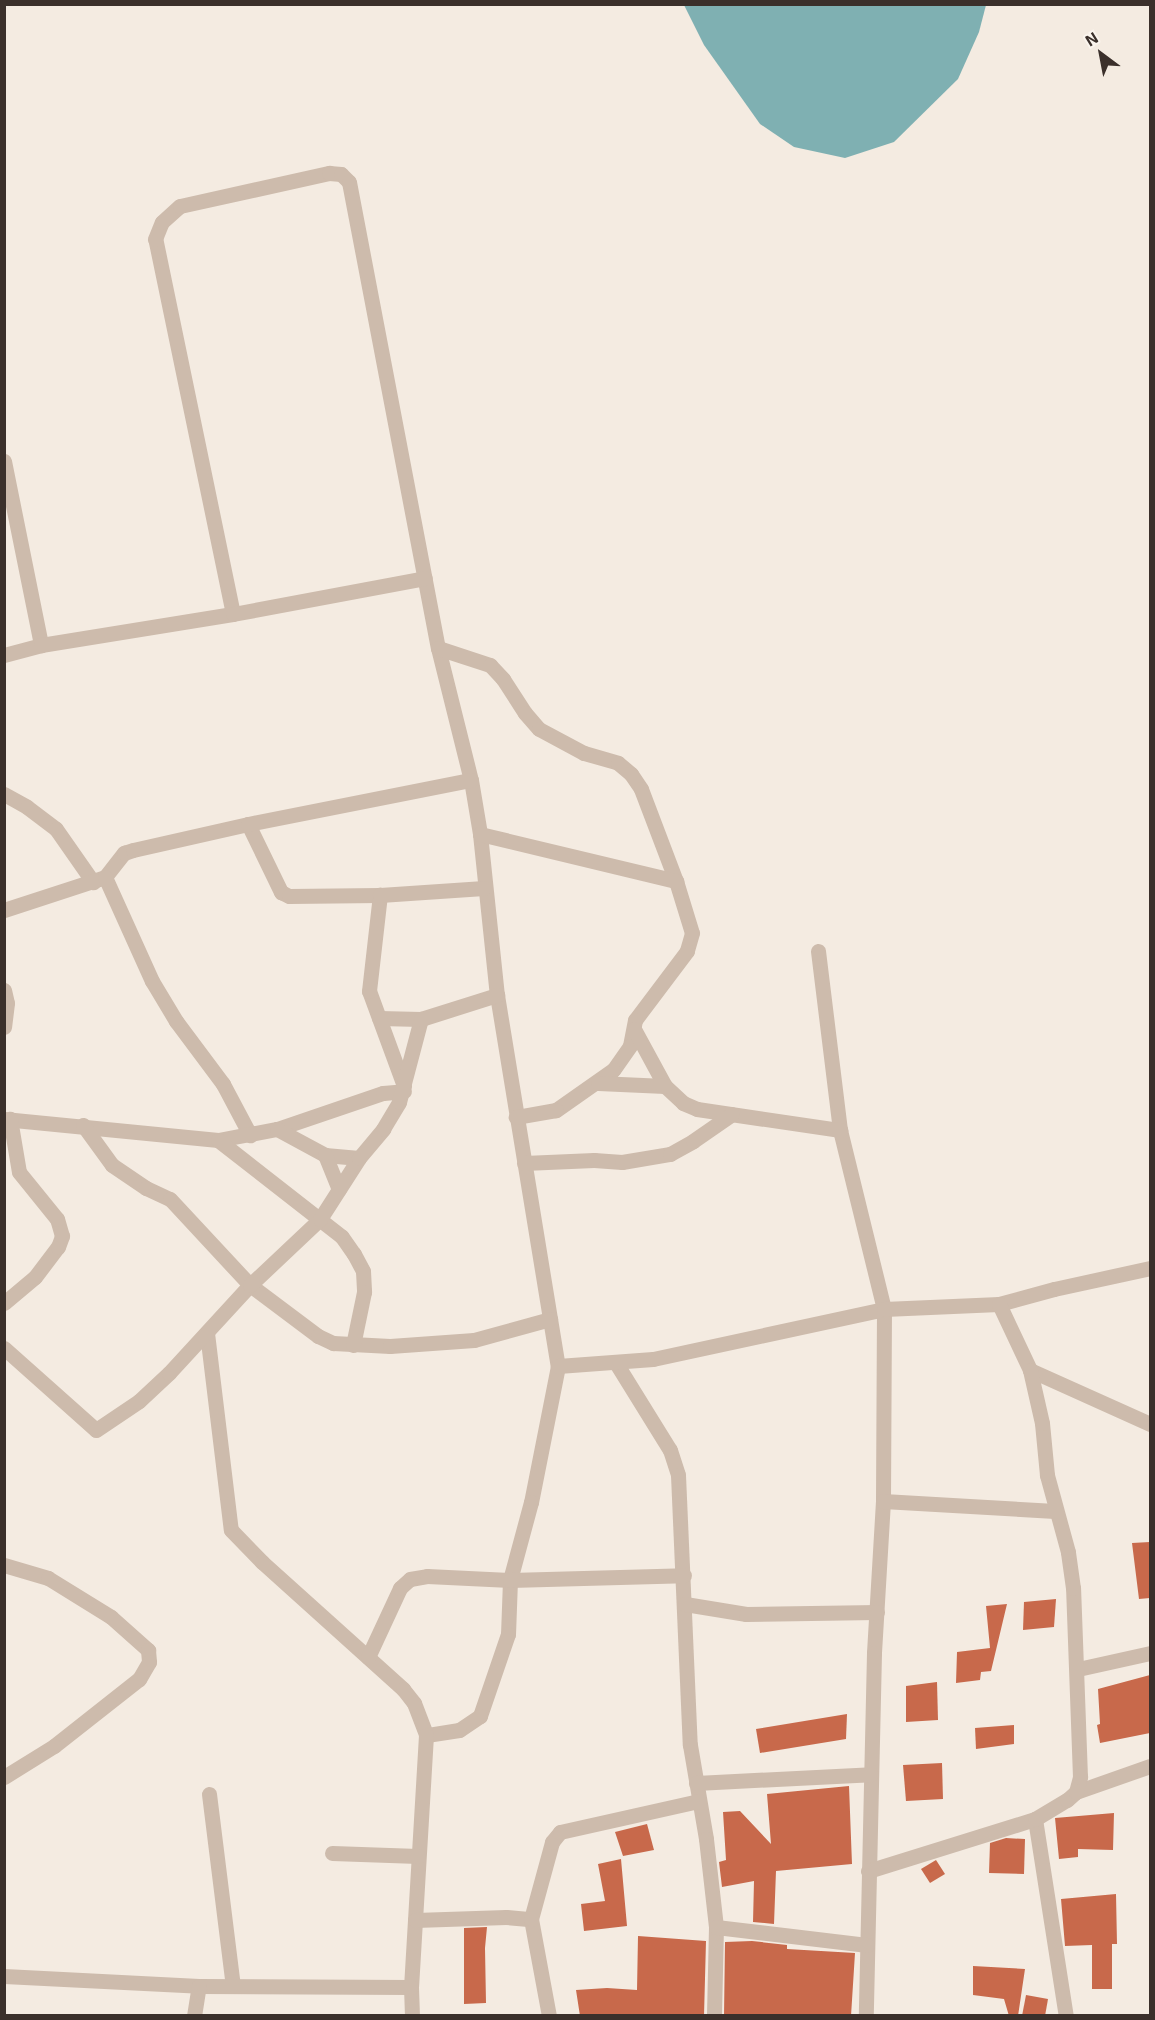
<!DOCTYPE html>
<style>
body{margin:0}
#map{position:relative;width:1155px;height:2020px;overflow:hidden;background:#f4ebe1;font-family:"Exo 2",sans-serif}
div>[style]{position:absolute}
.water>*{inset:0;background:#7fb0b2}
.building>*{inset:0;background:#c8694b}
.minor>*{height:15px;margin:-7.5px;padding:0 7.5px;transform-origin:7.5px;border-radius:7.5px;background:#cdbbac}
span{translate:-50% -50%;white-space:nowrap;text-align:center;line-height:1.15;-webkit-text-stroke:5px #fbf5ee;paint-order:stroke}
.frame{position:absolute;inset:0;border:6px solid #3b302b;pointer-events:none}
.north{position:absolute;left:1071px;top:24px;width:60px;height:60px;-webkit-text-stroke:4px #fbf5ee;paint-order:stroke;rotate:328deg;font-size:16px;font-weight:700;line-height:24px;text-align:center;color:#3b302b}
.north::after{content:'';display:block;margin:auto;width:21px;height:27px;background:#3b302b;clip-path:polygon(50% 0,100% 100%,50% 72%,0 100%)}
</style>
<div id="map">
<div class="water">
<i style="clip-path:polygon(684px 5px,986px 5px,979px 32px,958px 79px,894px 142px,845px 158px,794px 147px,760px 124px,704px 45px)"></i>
</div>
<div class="building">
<i style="clip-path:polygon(1150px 1542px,1150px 1598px,1139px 1599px,1132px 1543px)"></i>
<i style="clip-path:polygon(1056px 1599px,1054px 1627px,1023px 1630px,1024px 1602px)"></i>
<i style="clip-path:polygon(1007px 1604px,991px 1671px,981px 1672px,980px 1680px,956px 1683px,957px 1652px,990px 1648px,986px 1606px)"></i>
<i style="clip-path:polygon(1150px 1675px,1150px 1733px,1100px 1743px,1097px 1725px,1100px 1724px,1098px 1689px)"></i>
<i style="clip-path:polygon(937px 1682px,938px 1720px,906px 1722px,906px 1686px)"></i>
<i style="clip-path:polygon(847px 1714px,846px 1739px,760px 1753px,756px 1729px)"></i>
<i style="clip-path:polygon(1014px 1725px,1014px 1744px,976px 1749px,975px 1728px)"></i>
<i style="clip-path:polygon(942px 1763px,943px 1799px,906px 1801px,903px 1765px)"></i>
<i style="clip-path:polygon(849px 1786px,852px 1864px,776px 1871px,774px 1924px,753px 1922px,754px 1881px,722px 1887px,719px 1862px,726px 1860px,723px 1812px,740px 1811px,771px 1844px,767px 1794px)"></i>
<i style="clip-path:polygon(1114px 1813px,1113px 1850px,1078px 1849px,1078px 1857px,1059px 1859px,1055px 1818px)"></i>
<i style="clip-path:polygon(647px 1824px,654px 1850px,623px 1856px,615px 1832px)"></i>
<i style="clip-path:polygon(1006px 1838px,1025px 1839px,1024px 1874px,989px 1873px,990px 1843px)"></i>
<i style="clip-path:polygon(621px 1859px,627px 1926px,584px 1931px,581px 1904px,605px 1901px,598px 1864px)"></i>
<i style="clip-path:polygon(936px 1860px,945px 1874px,930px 1883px,921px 1869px)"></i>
<i style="clip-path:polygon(1116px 1894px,1117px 1944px,1112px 1944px,1112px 1989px,1092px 1989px,1092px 1945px,1065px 1946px,1061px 1899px)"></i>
<i style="clip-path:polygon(487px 1927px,485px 1948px,486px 2003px,464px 2004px,464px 1928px)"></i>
<i style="clip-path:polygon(638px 1936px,706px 1941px,704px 2016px,580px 2016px,576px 1990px,607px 1988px,637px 1990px)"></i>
<i style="clip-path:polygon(752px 1941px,787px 1945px,787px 1949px,855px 1953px,851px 2016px,724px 2016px,725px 1942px)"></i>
<i style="clip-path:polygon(973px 1966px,1025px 1969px,1018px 2016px,1009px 2016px,1004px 1999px,973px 1995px)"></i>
<i style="clip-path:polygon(1026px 1995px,1048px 1999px,1045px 2016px,1022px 2016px)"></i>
</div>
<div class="minor">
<i style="left:4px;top:461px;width:188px;rotate:78.6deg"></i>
<i style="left:233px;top:614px;width:383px;rotate:-101.7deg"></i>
<i style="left:155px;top:239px;width:18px;rotate:-68deg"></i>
<i style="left:162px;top:222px;width:24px;rotate:-42deg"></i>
<i style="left:180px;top:206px;width:153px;rotate:-12.5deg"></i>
<i style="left:329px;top:173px;width:12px;rotate:5deg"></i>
<i style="left:341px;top:174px;width:11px;rotate:45deg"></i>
<i style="left:349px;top:182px;width:474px;rotate:79.2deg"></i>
<i style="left:438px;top:648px;width:136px;rotate:76deg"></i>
<i style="left:471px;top:780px;width:55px;rotate:80.5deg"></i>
<i style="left:480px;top:834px;width:162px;rotate:84deg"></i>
<i style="left:497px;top:995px;width:376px;rotate:80.7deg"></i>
<i style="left:558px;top:1366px;width:139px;rotate:101.2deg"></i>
<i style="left:531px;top:1502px;width:81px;rotate:105.1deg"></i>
<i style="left:510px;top:1580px;width:54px;rotate:92.1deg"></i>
<i style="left:508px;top:1634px;width:87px;rotate:108.9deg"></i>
<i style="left:480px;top:1716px;width:25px;rotate:146deg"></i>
<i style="left:459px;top:1730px;width:33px;rotate:171deg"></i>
<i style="left:438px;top:648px;width:55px;rotate:18.1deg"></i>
<i style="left:490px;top:665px;width:19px;rotate:47deg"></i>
<i style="left:503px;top:679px;width:40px;rotate:57.1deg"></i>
<i style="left:525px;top:713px;width:21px;rotate:49deg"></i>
<i style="left:539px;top:729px;width:51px;rotate:28.1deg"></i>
<i style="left:584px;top:753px;width:35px;rotate:16deg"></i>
<i style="left:618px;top:763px;width:17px;rotate:40deg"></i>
<i style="left:631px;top:774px;width:18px;rotate:56deg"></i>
<i style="left:641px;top:789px;width:98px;rotate:69.2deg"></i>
<i style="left:676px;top:881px;width:54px;rotate:72.9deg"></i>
<i style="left:692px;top:933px;width:19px;rotate:106deg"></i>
<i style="left:687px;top:951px;width:86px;rotate:127deg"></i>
<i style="left:635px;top:1020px;width:26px;rotate:101deg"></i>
<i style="left:630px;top:1046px;width:29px;rotate:125deg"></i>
<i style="left:613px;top:1070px;width:70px;rotate:144.9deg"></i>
<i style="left:556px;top:1110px;width:41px;rotate:170.1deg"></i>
<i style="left:4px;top:655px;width:38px;rotate:-15deg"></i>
<i style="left:41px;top:645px;width:194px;rotate:-9.2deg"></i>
<i style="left:233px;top:614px;width:195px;rotate:-10.6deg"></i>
<i style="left:4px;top:794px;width:26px;rotate:29deg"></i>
<i style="left:27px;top:807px;width:36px;rotate:37deg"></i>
<i style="left:56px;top:829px;width:65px;rotate:55.1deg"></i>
<i style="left:248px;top:824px;width:76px;rotate:64.1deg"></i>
<i style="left:281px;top:892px;width:9px;rotate:27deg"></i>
<i style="left:289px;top:896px;width:91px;rotate:-0.6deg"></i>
<i style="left:480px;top:834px;width:202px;rotate:13.5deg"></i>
<i style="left:105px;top:877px;width:31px;rotate:-52deg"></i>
<i style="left:124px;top:853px;width:9px;rotate:-18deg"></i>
<i style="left:133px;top:850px;width:118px;rotate:-12.7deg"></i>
<i style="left:248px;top:824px;width:227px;rotate:-11.2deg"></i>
<i style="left:4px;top:910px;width:106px;rotate:-18.1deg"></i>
<i style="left:105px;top:877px;width:114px;rotate:65.7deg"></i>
<i style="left:152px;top:981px;width:47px;rotate:59deg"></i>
<i style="left:176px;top:1021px;width:79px;rotate:53.3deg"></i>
<i style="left:223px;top:1084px;width:58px;rotate:62.1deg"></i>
<i style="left:818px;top:951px;width:180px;rotate:83deg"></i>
<i style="left:840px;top:1130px;width:184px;rotate:76.2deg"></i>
<i style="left:884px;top:1309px;width:192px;rotate:90.3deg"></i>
<i style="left:883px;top:1501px;width:152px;rotate:93.4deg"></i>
<i style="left:874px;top:1653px;width:363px;rotate:91.3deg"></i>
<i style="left:4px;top:990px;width:13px;rotate:77deg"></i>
<i style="left:7px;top:1003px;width:24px;rotate:97deg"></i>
<i style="left:379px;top:1018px;width:42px;rotate:1.4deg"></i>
<i style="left:634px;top:1029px;width:65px;rotate:61.5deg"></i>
<i style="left:665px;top:1086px;width:25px;rotate:43deg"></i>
<i style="left:683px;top:1103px;width:15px;rotate:23deg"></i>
<i style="left:697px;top:1109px;width:145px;rotate:8.4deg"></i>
<i style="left:598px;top:1083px;width:67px;rotate:2.6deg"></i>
<i style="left:404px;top:1086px;width:101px;rotate:-110.2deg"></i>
<i style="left:369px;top:991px;width:97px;rotate:-83.5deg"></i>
<i style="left:380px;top:895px;width:104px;rotate:-3.9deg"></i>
<i style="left:4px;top:1119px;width:215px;rotate:5.6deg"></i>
<i style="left:218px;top:1140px;width:60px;rotate:-10.6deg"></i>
<i style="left:277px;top:1129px;width:112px;rotate:-18.8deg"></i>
<i style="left:383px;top:1093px;width:21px;rotate:-5deg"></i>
<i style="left:83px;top:1125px;width:49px;rotate:54.1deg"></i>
<i style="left:112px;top:1165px;width:41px;rotate:34.1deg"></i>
<i style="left:146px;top:1188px;width:26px;rotate:25deg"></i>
<i style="left:170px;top:1199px;width:117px;rotate:47.1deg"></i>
<i style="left:250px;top:1285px;width:85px;rotate:36.9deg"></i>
<i style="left:318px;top:1336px;width:17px;rotate:25deg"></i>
<i style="left:333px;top:1343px;width:57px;rotate:3deg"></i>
<i style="left:390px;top:1346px;width:84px;rotate:-4.1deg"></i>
<i style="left:474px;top:1340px;width:79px;rotate:-15.4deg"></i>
<i style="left:277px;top:1129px;width:55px;rotate:28.4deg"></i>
<i style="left:325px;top:1155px;width:34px;rotate:5deg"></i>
<i style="left:218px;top:1140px;width:157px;rotate:38deg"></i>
<i style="left:342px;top:1237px;width:21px;rotate:55deg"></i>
<i style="left:354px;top:1254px;width:19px;rotate:62deg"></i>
<i style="left:363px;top:1271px;width:21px;rotate:87deg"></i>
<i style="left:364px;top:1292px;width:54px;rotate:101.7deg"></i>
<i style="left:325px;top:1155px;width:37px;rotate:68deg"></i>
<i style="left:524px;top:1163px;width:70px;rotate:-2.5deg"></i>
<i style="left:594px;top:1160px;width:28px;rotate:4deg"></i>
<i style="left:622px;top:1162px;width:49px;rotate:-9.5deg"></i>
<i style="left:670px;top:1154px;width:26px;rotate:-29deg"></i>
<i style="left:693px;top:1141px;width:47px;rotate:-34.7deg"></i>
<i style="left:4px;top:1303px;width:40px;rotate:-40deg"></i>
<i style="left:35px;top:1277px;width:38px;rotate:-53deg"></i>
<i style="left:58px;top:1247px;width:12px;rotate:-70deg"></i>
<i style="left:62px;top:1236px;width:18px;rotate:-106deg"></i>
<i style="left:57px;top:1219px;width:60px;rotate:-129deg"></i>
<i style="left:19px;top:1172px;width:54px;rotate:-99.6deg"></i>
<i style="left:999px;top:1304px;width:57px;rotate:-15.3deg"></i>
<i style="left:1054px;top:1289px;width:98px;rotate:-12.3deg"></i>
<i style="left:207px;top:1333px;width:198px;rotate:83.1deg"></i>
<i style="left:231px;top:1530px;width:45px;rotate:45.9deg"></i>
<i style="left:262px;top:1562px;width:190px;rotate:42deg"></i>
<i style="left:403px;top:1689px;width:18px;rotate:52deg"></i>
<i style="left:414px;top:1703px;width:34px;rotate:69deg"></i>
<i style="left:426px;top:1735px;width:252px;rotate:93.4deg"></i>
<i style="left:411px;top:1987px;width:29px;rotate:88deg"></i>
<i style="left:4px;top:1348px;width:123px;rotate:41.7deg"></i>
<i style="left:96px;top:1430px;width:52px;rotate:-34deg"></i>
<i style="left:139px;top:1401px;width:41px;rotate:-43deg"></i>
<i style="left:169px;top:1373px;width:120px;rotate:-47.4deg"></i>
<i style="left:250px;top:1285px;width:96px;rotate:-43.3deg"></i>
<i style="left:320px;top:1219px;width:72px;rotate:-57.4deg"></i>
<i style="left:359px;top:1158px;width:38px;rotate:-50deg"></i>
<i style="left:383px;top:1129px;width:31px;rotate:-59deg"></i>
<i style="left:399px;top:1102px;width:86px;rotate:-75.2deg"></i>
<i style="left:421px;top:1019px;width:80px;rotate:-17.5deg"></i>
<i style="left:616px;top:1363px;width:102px;rotate:58.2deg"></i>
<i style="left:670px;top:1450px;width:26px;rotate:72deg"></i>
<i style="left:678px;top:1475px;width:270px;rotate:87.5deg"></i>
<i style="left:690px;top:1745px;width:95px;rotate:80.3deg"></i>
<i style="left:706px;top:1839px;width:89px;rotate:83.5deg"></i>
<i style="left:716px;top:1927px;width:89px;rotate:91.3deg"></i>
<i style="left:558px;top:1366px;width:95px;rotate:-4.2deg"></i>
<i style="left:653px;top:1359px;width:236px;rotate:-12.2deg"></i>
<i style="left:884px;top:1309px;width:115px;rotate:-2.5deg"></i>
<i style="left:999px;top:1304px;width:73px;rotate:64.8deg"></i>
<i style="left:1030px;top:1370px;width:132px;rotate:24.2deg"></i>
<i style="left:883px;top:1501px;width:172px;rotate:3.3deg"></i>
<i style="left:4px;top:1565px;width:46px;rotate:16.5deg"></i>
<i style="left:48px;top:1578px;width:74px;rotate:31.8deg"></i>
<i style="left:111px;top:1617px;width:50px;rotate:41.7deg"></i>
<i style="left:148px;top:1650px;width:12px;rotate:85deg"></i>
<i style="left:149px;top:1662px;width:20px;rotate:120deg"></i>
<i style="left:139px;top:1679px;width:108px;rotate:141.8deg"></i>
<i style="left:54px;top:1746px;width:59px;rotate:148.2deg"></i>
<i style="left:685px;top:1604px;width:62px;rotate:9.3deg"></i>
<i style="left:746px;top:1614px;width:131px;rotate:-0.9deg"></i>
<i style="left:368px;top:1657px;width:76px;rotate:-65.1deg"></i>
<i style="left:400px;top:1588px;width:13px;rotate:-42deg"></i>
<i style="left:410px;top:1579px;width:17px;rotate:-10deg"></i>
<i style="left:427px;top:1576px;width:83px;rotate:2.8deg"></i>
<i style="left:510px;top:1580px;width:174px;rotate:-1.6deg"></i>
<i style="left:1078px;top:1669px;width:74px;rotate:-12.5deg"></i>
<i style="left:696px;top:1783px;width:175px;rotate:-2.9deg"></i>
<i style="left:1076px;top:1792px;width:78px;rotate:-19.4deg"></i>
<i style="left:209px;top:1794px;width:193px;rotate:82.9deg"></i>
<i style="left:1035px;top:1819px;width:199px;rotate:81.1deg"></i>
<i style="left:332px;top:1853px;width:86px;rotate:2deg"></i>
<i style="left:868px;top:1871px;width:175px;rotate:-17.3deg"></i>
<i style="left:1035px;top:1819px;width:37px;rotate:-31deg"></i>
<i style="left:1067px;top:1800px;width:12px;rotate:-42deg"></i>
<i style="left:1076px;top:1792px;width:16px;rotate:-75deg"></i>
<i style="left:1080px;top:1777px;width:189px;rotate:-92.1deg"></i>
<i style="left:1073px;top:1588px;width:36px;rotate:-98deg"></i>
<i style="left:1068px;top:1552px;width:80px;rotate:-105.3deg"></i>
<i style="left:1047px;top:1475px;width:52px;rotate:-95.5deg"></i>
<i style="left:1042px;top:1423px;width:54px;rotate:-102.8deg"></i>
<i style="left:415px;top:1920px;width:91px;rotate:-1.9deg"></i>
<i style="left:506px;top:1917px;width:25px;rotate:5deg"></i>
<i style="left:716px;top:1927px;width:152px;rotate:6.8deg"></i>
<i style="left:4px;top:1976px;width:195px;rotate:2.9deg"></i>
<i style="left:199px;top:1986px;width:212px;rotate:0.3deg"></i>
<i style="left:194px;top:2016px;width:30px;rotate:-81deg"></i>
<i style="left:549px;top:2016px;width:99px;rotate:-100.5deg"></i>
<i style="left:531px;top:1919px;width:80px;rotate:-74.7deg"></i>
<i style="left:552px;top:1842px;width:13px;rotate:-51deg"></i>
<i style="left:560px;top:1832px;width:142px;rotate:-12.6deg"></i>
</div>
<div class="frame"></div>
<div class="north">N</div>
</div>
